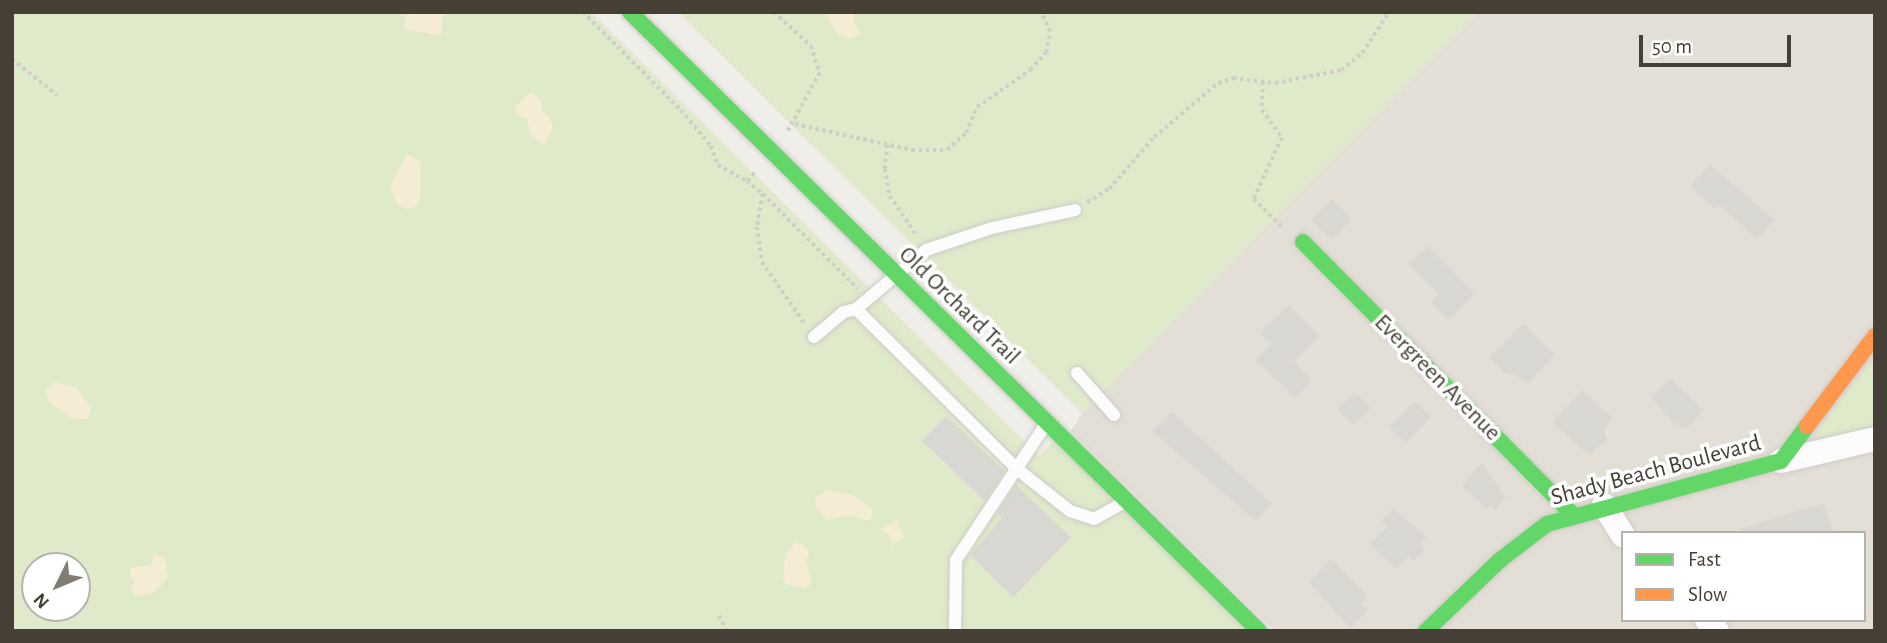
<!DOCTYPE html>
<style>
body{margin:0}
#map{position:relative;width:1887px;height:643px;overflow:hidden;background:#f0eee9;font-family:"Alegreya Sans",sans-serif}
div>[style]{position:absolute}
.residential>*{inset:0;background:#e4dfd6}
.green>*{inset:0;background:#deeac9}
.sand>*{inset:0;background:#f4ecd4}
.building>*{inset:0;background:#d9d7d2}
.path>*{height:3.5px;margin-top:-1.75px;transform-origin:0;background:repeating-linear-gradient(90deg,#d1ceca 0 3.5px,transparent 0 7px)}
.roads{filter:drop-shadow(0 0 2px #cecbc7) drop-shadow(0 0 2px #cecbc7)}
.lane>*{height:12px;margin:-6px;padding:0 6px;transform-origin:6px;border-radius:6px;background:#fdfcfc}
.street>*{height:24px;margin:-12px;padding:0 12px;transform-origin:12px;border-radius:12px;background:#fdfcfc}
.fast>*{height:16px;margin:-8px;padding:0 8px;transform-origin:8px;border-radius:8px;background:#63d668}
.slow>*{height:16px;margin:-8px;padding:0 8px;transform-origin:8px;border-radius:8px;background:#ff974d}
span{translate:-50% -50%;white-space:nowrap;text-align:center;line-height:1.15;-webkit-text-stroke:7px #fff;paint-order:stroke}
.street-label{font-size:24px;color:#463f35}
.frame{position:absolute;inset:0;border:14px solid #463f35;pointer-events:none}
.legend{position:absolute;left:1621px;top:531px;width:245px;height:91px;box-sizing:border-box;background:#fff;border:2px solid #b5b2ae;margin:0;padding:9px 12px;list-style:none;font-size:21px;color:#463f35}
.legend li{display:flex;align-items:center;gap:14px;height:35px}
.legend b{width:35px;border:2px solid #b5b2ae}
.north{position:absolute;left:21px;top:552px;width:70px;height:70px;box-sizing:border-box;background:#fff;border:2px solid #b5b2ae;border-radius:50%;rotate:227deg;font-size:19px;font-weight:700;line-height:28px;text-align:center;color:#463f35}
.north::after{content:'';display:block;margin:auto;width:24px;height:32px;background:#827c74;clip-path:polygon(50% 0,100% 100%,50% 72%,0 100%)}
.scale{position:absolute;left:1639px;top:35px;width:152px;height:32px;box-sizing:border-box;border:4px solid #463f35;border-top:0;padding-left:9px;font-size:21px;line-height:24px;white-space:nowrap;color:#463f35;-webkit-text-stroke:5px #fff;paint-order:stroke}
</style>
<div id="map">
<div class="residential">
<i style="clip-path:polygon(evenodd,1478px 12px,1875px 12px,1875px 631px,1275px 631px,1071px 431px,1082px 413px,1478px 12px,1623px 533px,1864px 533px,1864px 620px,1623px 620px,1623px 533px)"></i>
</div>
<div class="green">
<i style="clip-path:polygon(evenodd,12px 12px,591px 12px,1039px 456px,1061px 434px,1254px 631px,12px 631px,12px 12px,35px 566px,77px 566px,77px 608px,35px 608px,35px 566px)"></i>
<i style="clip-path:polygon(678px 12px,1478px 12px,1082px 413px)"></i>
<i style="clip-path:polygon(1875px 358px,1875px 431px,1822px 446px,1815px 433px)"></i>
</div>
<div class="sand">
<i style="clip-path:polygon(418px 12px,443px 12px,441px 35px,404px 30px,405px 16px)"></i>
<i style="clip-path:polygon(825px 12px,855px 12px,854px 21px,861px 34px,849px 39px,837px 34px)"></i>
<i style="clip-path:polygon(531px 92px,541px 100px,542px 111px,550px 117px,553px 128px,544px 145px,530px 134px,527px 119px,515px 114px,516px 106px)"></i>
<i style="clip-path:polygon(407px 154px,420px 161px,421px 174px,420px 200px,416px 207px,407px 209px,397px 204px,390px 186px)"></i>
<i style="clip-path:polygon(53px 382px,76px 387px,91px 408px,88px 419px,71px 418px,50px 403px,45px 392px)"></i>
<i style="clip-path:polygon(828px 490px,854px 495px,872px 509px,872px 518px,867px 521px,851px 515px,827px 520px,816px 508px,815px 497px)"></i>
<i style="clip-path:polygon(897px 520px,904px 537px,892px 546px,889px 535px,880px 529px)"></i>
<i style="clip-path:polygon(795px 543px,804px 545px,809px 553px,806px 561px,812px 582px,806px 588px,787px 585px,783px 579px,785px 556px)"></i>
<i style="clip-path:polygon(154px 554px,165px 558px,168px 578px,153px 593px,136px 596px,131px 589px,135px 581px,130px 578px,131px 568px,151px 565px)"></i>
</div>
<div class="building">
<i style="clip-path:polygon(1710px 165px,1775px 220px,1757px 239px,1719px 205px,1715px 209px,1690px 186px)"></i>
<i style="clip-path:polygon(1332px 199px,1352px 219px,1332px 240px,1311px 220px)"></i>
<i style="clip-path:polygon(1428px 246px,1475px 294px,1449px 320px,1431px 302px,1439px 294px,1409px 264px)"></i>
<i style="clip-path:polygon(1289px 305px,1319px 336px,1294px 361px,1312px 381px,1295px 398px,1255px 360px,1271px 344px,1260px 333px)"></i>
<i style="clip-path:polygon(1524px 324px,1555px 355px,1527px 384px,1518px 376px,1506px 374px,1489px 357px)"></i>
<i style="clip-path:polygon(1670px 378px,1703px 410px,1687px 429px,1674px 424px,1651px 397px)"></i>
<i style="clip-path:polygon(1583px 390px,1613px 419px,1604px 428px,1607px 440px,1589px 455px,1552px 422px)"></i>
<i style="clip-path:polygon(1355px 392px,1371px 408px,1353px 425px,1337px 409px)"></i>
<i style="clip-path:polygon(1415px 401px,1431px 417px,1406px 443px,1389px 427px)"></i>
<i style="clip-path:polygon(1172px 412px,1272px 504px,1256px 521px,1152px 431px)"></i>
<i style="clip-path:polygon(946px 416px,1004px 471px,985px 501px,922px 441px)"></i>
<i style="clip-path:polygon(1482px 463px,1506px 498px,1495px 510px,1490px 504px,1486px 508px,1462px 485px)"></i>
<i style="clip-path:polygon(1016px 485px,1071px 537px,1013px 597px,970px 555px,1002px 518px,998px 513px)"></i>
<i style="clip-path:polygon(1824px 503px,1833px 533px,1740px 533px,1740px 529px)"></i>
<i style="clip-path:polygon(1393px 509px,1427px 537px,1420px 544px,1425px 549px,1414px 561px,1409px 556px,1396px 569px,1370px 544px,1387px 527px,1381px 521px)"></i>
<i style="clip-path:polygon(1331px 559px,1368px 596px,1361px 604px,1368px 610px,1350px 628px,1309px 582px)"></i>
</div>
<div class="path">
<i style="left:583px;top:12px;width:139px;rotate:45deg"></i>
<i style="left:681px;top:110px;width:47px;rotate:50.2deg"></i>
<i style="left:711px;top:146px;width:20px;rotate:70deg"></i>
<i style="left:718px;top:165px;width:33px;rotate:29deg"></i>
<i style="left:747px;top:181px;width:12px;rotate:-48deg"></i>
<i style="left:774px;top:12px;width:50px;rotate:42.6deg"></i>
<i style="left:811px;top:46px;width:28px;rotate:72deg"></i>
<i style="left:820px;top:73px;width:66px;rotate:118.9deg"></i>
<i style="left:12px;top:59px;width:58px;rotate:38.7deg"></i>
<i style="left:1263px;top:82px;width:28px;rotate:92deg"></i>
<i style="left:1262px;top:110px;width:34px;rotate:54deg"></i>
<i style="left:1282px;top:138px;width:67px;rotate:114.7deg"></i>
<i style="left:1254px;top:199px;width:41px;rotate:45deg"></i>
<i style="left:795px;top:124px;width:120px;rotate:12.5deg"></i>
<i style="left:912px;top:150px;width:35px"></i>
<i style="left:947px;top:150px;width:25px;rotate:-42deg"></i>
<i style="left:966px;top:133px;width:28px;rotate:-67deg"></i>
<i style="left:977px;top:107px;width:65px;rotate:-34.9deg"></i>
<i style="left:1030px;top:70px;width:23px;rotate:-47deg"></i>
<i style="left:1046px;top:53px;width:21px;rotate:-79deg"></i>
<i style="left:1050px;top:32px;width:22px;rotate:-114deg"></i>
<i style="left:888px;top:145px;width:24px;rotate:97deg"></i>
<i style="left:885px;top:169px;width:27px;rotate:80deg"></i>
<i style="left:890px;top:196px;width:48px;rotate:56deg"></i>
<i style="left:747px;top:181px;width:21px;rotate:39deg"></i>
<i style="left:763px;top:194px;width:34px;rotate:100deg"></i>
<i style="left:757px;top:227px;width:35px;rotate:82deg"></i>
<i style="left:762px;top:262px;width:75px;rotate:55.3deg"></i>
<i style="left:763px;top:194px;width:134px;rotate:45deg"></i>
<i style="left:1087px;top:202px;width:26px;rotate:-31deg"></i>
<i style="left:1109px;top:189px;width:69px;rotate:-49.1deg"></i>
<i style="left:1154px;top:137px;width:84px;rotate:-40.2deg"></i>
<i style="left:1218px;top:83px;width:16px;rotate:-18deg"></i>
<i style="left:1233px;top:78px;width:42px;rotate:6.8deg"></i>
<i style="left:1275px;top:83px;width:67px;rotate:-11.1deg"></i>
<i style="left:1341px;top:70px;width:27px;rotate:-39deg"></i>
<i style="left:1362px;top:53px;width:49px;rotate:-56.6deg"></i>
<i style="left:719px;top:616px;width:17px;rotate:62deg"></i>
</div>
<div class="roads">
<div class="lane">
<i style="left:856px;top:309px;width:92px;rotate:-40.1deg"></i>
<i style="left:926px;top:250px;width:70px;rotate:-18.4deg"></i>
<i style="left:992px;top:228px;width:85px;rotate:-12.2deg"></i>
<i style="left:814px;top:337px;width:39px;rotate:-40deg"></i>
<i style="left:844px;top:312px;width:12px;rotate:-14deg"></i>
<i style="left:856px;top:309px;width:227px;rotate:44.8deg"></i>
<i style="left:1017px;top:469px;width:68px;rotate:38.4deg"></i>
<i style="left:1070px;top:511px;width:25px;rotate:18deg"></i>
<i style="left:1094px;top:519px;width:33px;rotate:-29deg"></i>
<i style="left:1077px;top:373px;width:56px;rotate:48.6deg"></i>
<i style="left:955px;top:631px;width:71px;rotate:-89.2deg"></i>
<i style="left:956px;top:560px;width:163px;rotate:-56.5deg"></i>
</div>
<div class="street">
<i style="left:1781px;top:461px;width:97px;rotate:-13.2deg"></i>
<i style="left:1604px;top:505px;width:36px;rotate:58deg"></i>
<i style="left:1707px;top:620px;width:15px;rotate:48deg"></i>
</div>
<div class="fast">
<i style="left:630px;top:12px;width:882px;rotate:44.54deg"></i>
<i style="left:1303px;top:242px;width:383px;rotate:45.3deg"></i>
<i style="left:1426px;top:631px;width:103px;rotate:-43.8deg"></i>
<i style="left:1500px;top:560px;width:59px;rotate:-37.5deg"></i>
<i style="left:1547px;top:524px;width:242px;rotate:-15.1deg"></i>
<i style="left:1781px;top:461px;width:44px;rotate:-53.4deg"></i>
</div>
<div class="slow">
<i style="left:1807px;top:426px;width:113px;rotate:-52.9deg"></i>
</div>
</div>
<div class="street-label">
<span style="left:959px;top:306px;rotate:44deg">Old Orchard Trail</span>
<span style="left:1437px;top:378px;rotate:45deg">Evergreen Avenue</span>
<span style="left:1656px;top:471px;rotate:-15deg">Shady Beach Boulevard</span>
</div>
<div class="frame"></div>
<ul class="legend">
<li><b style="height:9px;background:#63d668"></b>Fast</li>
<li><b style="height:9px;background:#ff974d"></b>Slow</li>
</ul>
<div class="north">N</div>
<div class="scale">50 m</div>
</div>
